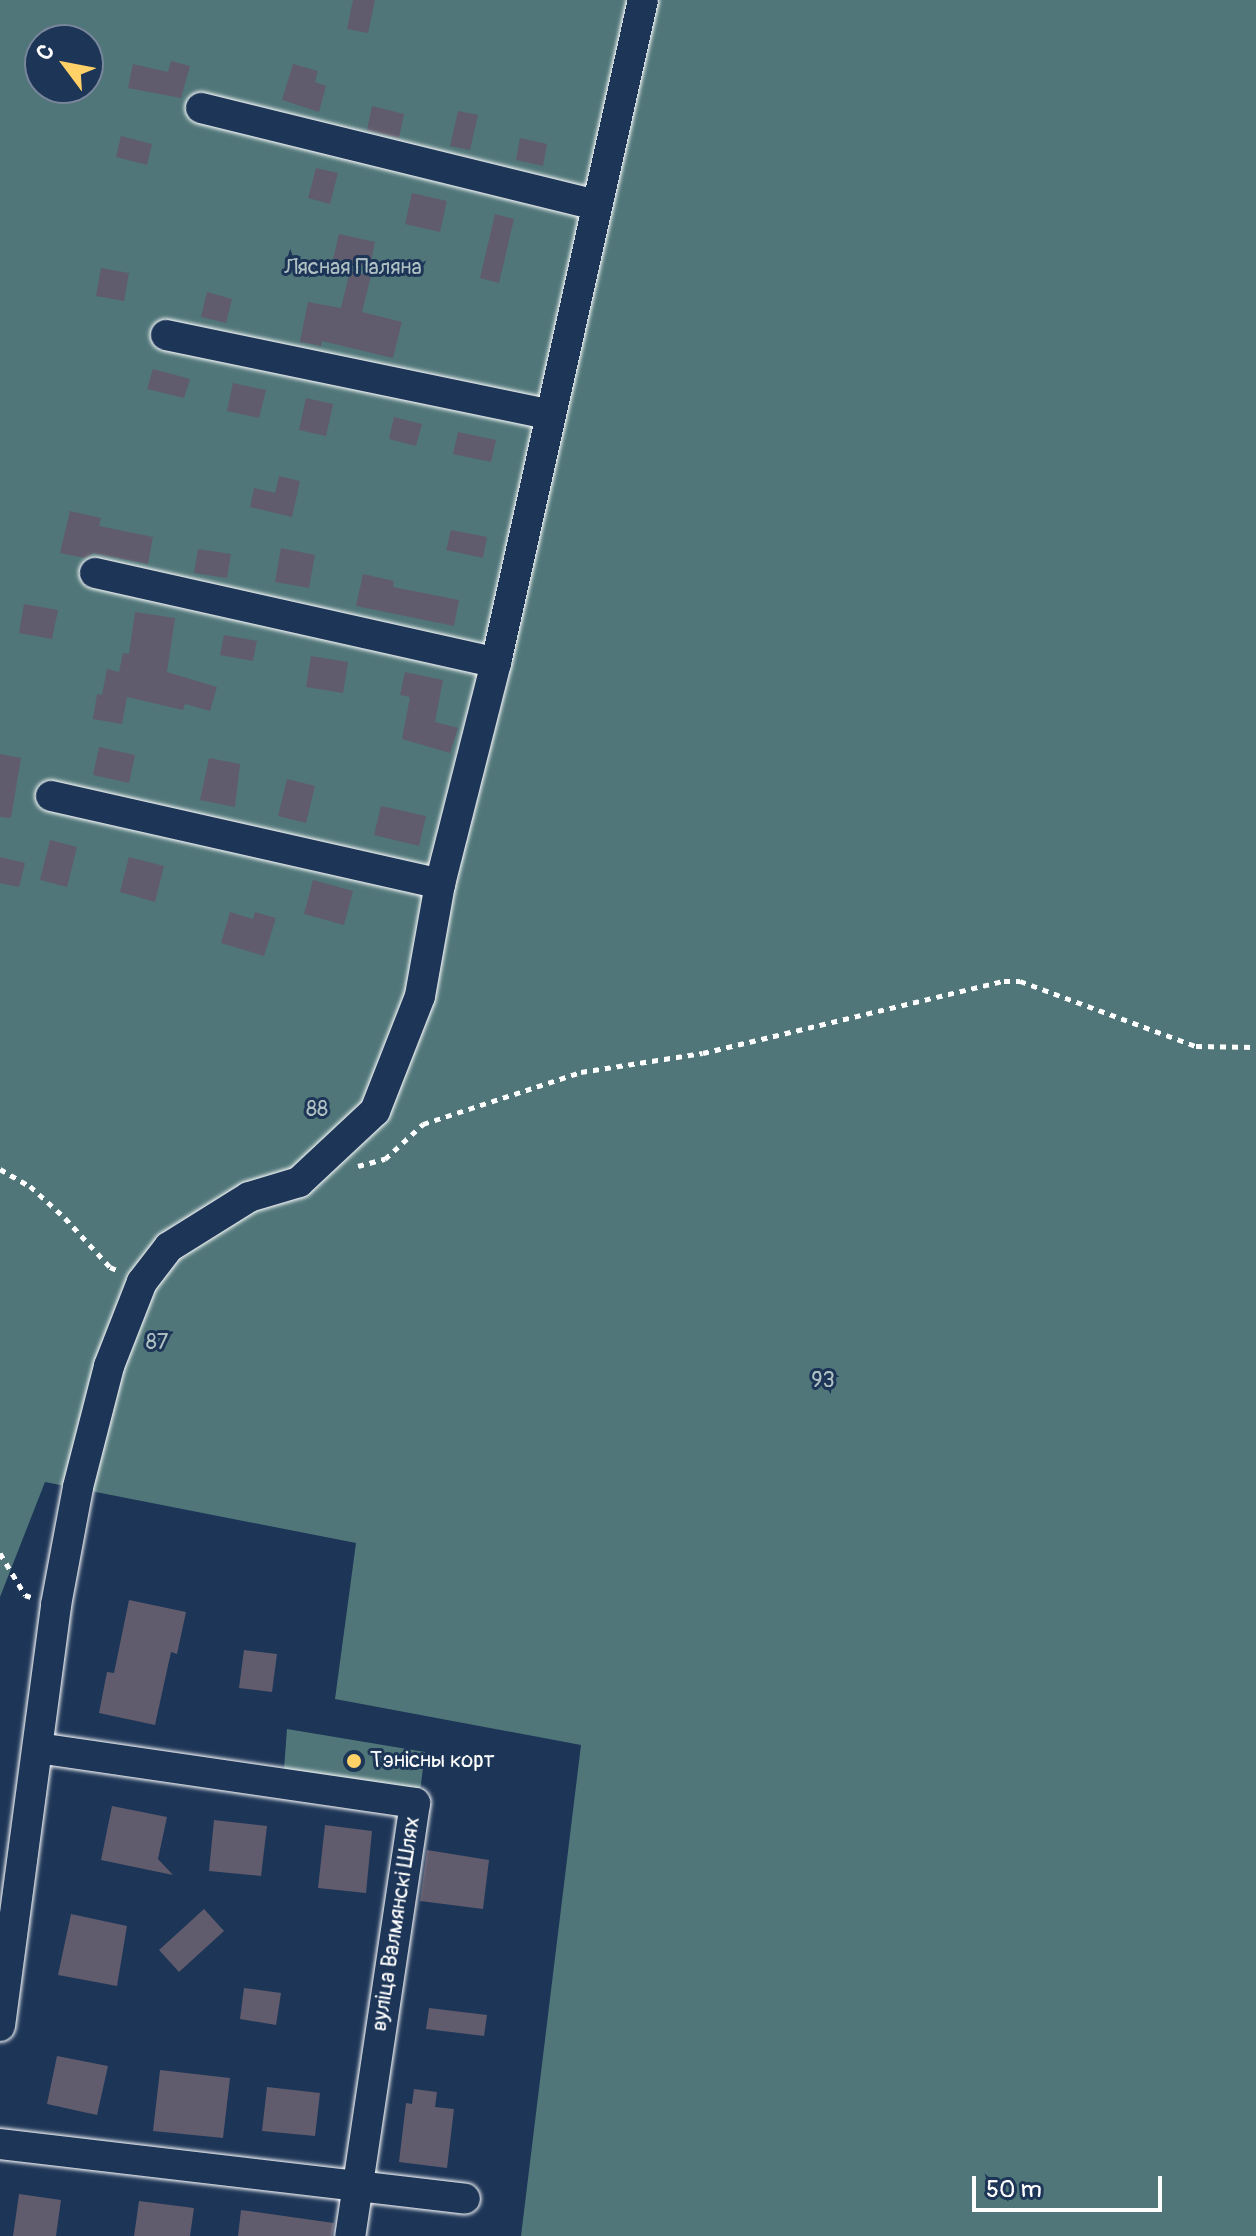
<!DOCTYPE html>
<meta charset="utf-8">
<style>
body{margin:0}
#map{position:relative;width:1256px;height:2236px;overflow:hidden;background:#1d3557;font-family:Pangolin,sans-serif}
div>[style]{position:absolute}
.green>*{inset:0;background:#507679}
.building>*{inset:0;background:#605c6d}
.path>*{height:5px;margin-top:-2.5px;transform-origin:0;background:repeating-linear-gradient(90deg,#fff 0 6px,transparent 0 12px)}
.roads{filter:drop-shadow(0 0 2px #fff) drop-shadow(0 0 2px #fff)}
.minor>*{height:30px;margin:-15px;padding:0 15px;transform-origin:15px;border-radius:15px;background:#1d3557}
.dots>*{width:22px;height:22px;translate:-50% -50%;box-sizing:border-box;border:4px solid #1d3557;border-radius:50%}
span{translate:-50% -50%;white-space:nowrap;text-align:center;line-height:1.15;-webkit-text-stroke:6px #1d3557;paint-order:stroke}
.park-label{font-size:22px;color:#b0c1c3}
.poi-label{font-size:22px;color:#fff}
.left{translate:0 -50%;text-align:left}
.street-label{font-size:22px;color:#fff}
.north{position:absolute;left:24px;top:24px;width:80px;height:80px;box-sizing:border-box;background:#1d3557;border:2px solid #77869a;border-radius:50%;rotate:302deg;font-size:22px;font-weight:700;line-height:32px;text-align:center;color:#fff}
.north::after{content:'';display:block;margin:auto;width:28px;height:36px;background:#ffd166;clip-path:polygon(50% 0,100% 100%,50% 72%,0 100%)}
.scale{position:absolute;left:972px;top:2176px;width:190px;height:36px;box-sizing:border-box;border:4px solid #fff;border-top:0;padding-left:10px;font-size:24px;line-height:28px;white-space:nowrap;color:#fff;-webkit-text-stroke:6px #1d3557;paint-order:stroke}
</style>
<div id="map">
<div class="green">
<i style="clip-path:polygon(evenodd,0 0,1256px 0,1256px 2236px,521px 2236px,581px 1745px,335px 1699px,356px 1543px,45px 1482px,0 1597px,0 0,40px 40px,88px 40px,88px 88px,40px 88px,40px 40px)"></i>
<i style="clip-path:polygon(287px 1729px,425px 1752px,420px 1792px,284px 1769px)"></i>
</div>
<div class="building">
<i style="clip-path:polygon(353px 0,375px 0,368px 33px,347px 29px)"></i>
<i style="clip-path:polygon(171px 61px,190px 66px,181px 98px,128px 88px,133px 64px,168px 72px)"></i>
<i style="clip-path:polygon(293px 64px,318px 71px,315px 82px,326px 86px,319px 112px,282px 100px)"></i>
<i style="clip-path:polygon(372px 106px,404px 114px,399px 138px,367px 130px)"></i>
<i style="clip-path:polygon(458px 111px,478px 115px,470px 150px,450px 146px)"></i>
<i style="clip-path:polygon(121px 136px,152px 144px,147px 165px,116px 157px)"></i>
<i style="clip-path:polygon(520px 138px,547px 144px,543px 166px,516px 160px)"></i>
<i style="clip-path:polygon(316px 168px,338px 173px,330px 204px,308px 198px)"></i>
<i style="clip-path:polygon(412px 193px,447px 201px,440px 232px,405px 224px)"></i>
<i style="clip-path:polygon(495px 214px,514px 219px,499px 283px,480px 278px)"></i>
<i style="clip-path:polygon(339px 234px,375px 242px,370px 267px,333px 259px)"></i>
<i style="clip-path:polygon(101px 268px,129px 273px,124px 301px,96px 296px)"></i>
<i style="clip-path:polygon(350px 271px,371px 276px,362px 312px,402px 322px,393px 358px,322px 341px,321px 346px,300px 342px,308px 302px,341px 308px)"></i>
<i style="clip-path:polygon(207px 292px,232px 299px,226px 323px,201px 317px)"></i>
<i style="clip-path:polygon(153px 369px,190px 379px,184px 398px,147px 389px)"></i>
<i style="clip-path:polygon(233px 383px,266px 390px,259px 418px,227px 411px)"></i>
<i style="clip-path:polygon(306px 398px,333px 404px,326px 436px,299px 430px)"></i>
<i style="clip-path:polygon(394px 417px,422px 424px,416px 446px,389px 439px)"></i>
<i style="clip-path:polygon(458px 432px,496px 440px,491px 462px,453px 454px)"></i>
<i style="clip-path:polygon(279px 476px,300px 481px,292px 517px,250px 507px,254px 488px,275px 493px)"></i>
<i style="clip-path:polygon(70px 511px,101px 518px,99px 526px,153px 537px,148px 564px,93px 553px,85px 558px,60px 553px)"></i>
<i style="clip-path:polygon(451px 530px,487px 537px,483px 558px,446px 550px)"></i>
<i style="clip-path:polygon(281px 548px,315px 555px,309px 588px,275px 582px)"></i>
<i style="clip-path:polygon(198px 549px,231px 554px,227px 578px,194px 573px)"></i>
<i style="clip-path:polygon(363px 574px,394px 581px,393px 587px,459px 600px,454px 626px,356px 606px)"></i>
<i style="clip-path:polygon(24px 604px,58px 610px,52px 639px,19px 633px)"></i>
<i style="clip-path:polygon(135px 612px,175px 618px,167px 672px,217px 687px,210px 711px,185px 704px,183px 710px,127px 697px,122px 724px,93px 719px,97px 694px,102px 695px,107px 669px,119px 672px,123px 653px,129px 654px)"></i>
<i style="clip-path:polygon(224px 635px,257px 641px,253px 661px,220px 655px)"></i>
<i style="clip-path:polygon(311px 656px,348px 662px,343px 693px,306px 687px)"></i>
<i style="clip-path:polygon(405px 672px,443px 680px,435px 722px,458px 728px,450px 753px,402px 739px,410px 697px,400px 695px)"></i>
<i style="clip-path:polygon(99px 747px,135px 755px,129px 783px,93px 775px)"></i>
<i style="clip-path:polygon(0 754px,21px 758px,11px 818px,0 817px)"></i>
<i style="clip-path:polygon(209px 758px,240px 764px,235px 807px,200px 800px)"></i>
<i style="clip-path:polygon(287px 779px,315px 786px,306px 823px,278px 816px)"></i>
<i style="clip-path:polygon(381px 806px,426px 816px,419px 846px,374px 835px)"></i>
<i style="clip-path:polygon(50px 840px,77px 847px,67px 887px,40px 880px)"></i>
<i style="clip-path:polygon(0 857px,25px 863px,19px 887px,0 883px)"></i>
<i style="clip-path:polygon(129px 857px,164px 866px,155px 902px,120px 892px)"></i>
<i style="clip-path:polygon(313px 880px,353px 891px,344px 925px,304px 914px)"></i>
<i style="clip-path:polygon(230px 912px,253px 919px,255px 912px,276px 918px,264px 956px,221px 943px)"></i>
<i style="clip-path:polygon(129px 1600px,186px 1612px,177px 1654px,171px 1652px,155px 1725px,99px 1713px,107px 1672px,114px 1673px)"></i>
<i style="clip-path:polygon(244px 1650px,277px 1654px,272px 1692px,239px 1688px)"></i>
<i style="clip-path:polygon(112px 1806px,167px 1817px,158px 1859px,173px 1875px,101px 1860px)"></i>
<i style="clip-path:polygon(214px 1820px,267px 1826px,261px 1876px,209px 1871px)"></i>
<i style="clip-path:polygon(325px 1825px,372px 1831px,366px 1893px,318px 1888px)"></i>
<i style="clip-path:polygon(427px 1850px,489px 1860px,483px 1909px,420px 1901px)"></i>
<i style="clip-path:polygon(204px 1909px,224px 1931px,179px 1972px,159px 1950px)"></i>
<i style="clip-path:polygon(71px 1914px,127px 1926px,117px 1986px,58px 1975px)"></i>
<i style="clip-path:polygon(244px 1988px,281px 1993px,276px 2025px,240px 2019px)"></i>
<i style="clip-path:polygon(429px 2008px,487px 2015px,484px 2036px,426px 2029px)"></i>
<i style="clip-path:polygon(57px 2056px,108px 2066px,97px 2115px,47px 2104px)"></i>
<i style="clip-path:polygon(160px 2070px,230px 2078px,223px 2138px,153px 2131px)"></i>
<i style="clip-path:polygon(267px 2087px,320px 2093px,315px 2136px,262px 2131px)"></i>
<i style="clip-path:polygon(414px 2089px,437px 2092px,435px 2107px,454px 2109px,447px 2168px,399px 2162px,406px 2103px,412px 2104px)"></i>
<i style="clip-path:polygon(19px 2194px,61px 2200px,56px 2236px,13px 2236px)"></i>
<i style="clip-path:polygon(139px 2201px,194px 2208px,190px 2236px,134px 2236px)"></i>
<i style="clip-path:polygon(241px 2210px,334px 2223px,332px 2236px,238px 2236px)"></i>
</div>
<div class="path">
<i style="left:358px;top:1166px;width:28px;rotate:-15deg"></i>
<i style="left:385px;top:1159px;width:52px;rotate:-42.6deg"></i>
<i style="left:423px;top:1124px;width:166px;rotate:-18.2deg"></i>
<i style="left:581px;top:1072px;width:123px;rotate:-8.9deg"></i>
<i style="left:703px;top:1053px;width:309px;rotate:-13.5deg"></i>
<i style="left:1004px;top:981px;width:16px"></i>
<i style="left:1020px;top:981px;width:188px;rotate:20.3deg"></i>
<i style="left:1196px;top:1046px;width:60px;rotate:1deg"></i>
<i style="left:0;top:1169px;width:34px;rotate:30deg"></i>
<i style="left:30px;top:1186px;width:47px;rotate:42.4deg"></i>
<i style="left:65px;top:1218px;width:67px;rotate:47.4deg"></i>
<i style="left:110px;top:1267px;width:10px;rotate:24deg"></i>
<i style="left:0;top:1553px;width:49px;rotate:59.2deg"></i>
<i style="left:25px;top:1595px;width:6px;rotate:18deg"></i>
</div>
<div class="roads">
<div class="minor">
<i style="left:201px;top:108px;width:406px;rotate:13.8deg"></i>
<i style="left:166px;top:335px;width:391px;rotate:11.7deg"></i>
<i style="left:95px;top:573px;width:411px;rotate:12.6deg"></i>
<i style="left:51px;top:796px;width:399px;rotate:12.7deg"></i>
<i style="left:38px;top:1748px;width:381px;rotate:8.3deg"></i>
<i style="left:415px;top:1803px;width:438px;rotate:98.5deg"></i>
<i style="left:0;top:2026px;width:425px;rotate:-82.4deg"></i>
<i style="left:56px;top:1605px;width:120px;rotate:-79.4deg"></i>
<i style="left:78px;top:1487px;width:125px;rotate:-75.6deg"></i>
<i style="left:109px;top:1366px;width:90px;rotate:-68.6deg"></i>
<i style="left:142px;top:1282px;width:44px;rotate:-52.4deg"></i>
<i style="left:169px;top:1247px;width:94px;rotate:-32deg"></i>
<i style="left:249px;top:1197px;width:52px;rotate:-16.7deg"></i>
<i style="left:299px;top:1182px;width:104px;rotate:-43.1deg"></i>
<i style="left:375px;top:1111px;width:123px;rotate:-68.6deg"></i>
<i style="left:420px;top:996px;width:114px;rotate:-79.9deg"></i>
<i style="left:440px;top:884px;width:228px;rotate:-75.8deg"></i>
<i style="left:496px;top:663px;width:679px;rotate:-77.5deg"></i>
<i style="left:0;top:2144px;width:468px;rotate:6.7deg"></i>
</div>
</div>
<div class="dots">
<i style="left:354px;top:1761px;background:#ffd166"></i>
</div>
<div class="park-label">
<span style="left:353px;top:268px">Лясная Паляна</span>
<span style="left:317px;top:1110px">88</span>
<span style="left:157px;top:1343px">87</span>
<span style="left:823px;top:1381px">93</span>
</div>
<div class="poi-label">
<span class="left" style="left:370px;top:1761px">Тэнісны корт</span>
</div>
<div class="street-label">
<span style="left:396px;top:1924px;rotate:-81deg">вуліца Валмянскі Шлях</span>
</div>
<div class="north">С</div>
<div class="scale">50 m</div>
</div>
